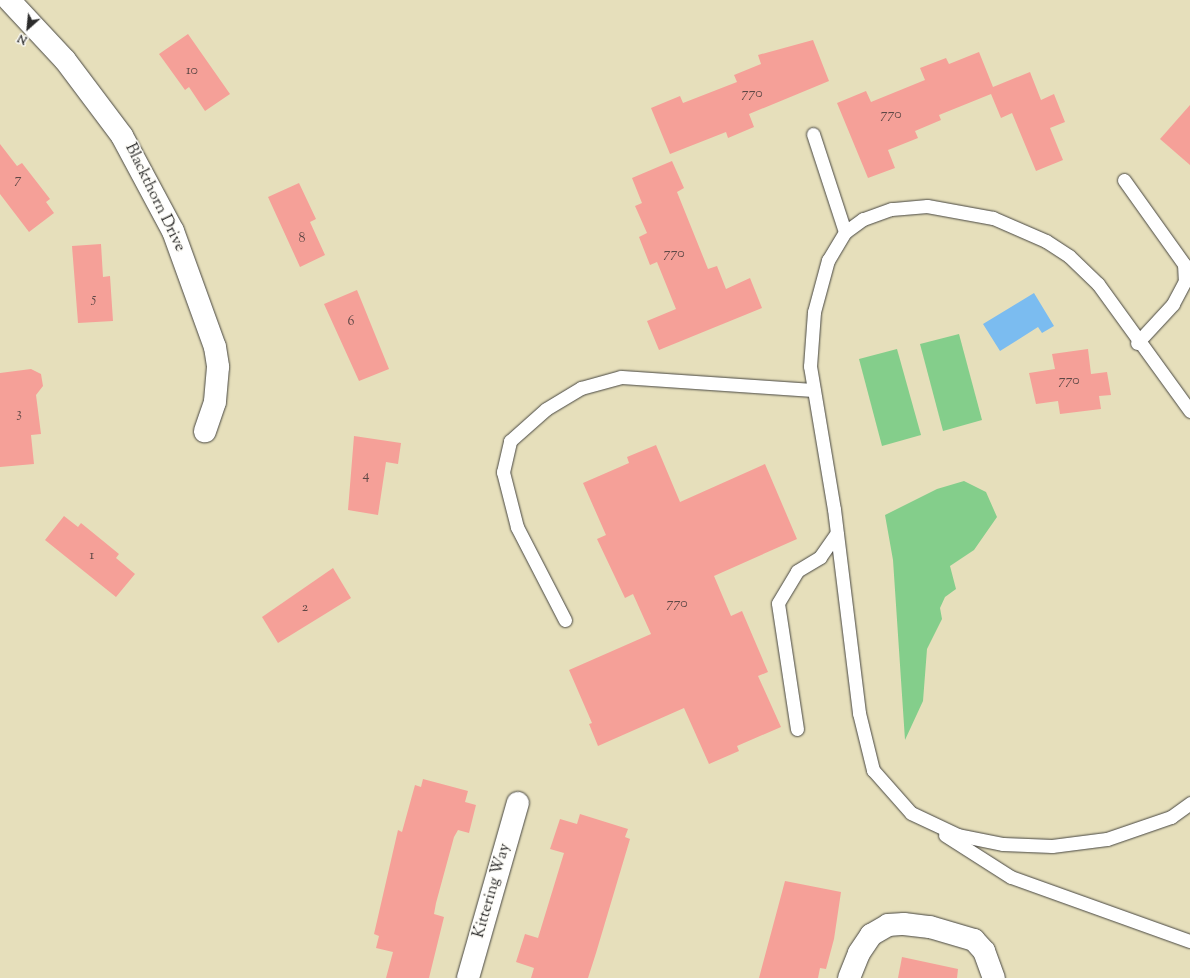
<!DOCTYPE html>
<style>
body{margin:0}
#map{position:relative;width:1190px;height:978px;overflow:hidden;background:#e6dfbb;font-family:"Sorts Mill Goudy",serif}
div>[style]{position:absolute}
.green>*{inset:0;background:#84ce8b}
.water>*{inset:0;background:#7bbcf0}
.building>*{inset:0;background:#f5a098}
.roads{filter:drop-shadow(0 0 1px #474641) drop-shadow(0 0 1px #474641)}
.lane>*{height:13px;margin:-6.5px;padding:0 6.5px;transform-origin:6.5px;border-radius:6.5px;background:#fff}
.street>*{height:22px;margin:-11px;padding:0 11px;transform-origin:11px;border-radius:11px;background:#fff}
span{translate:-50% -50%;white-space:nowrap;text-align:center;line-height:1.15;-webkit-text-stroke:3px #fdfcf7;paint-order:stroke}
.number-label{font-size:14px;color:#5e4846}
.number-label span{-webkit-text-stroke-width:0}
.street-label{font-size:16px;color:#2b2b2b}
.north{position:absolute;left:8px;top:8px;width:40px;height:40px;-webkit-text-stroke:3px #fdfcf7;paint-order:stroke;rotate:207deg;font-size:11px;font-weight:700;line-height:16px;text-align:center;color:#2b2b2b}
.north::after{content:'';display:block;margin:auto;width:14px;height:18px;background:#2b2b2b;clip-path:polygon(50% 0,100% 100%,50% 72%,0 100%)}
</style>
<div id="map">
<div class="green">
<i style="clip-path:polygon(959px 334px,982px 420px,943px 431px,920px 344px)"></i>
<i style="clip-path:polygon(897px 349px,921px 435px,882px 446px,859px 359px)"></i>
<i style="clip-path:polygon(964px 481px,986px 492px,997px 517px,974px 550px,950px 566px,956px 589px,945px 597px,940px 608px,942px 619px,927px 649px,923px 701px,905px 740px,893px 560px,885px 515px,937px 489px)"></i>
</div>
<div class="water">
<i style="clip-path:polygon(1034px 293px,1054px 326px,1042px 333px,1038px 327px,1000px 351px,983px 324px)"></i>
</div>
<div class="building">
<i style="clip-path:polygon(188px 34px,230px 94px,205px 111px,189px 87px,185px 90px,159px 54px)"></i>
<i style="clip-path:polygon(813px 40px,829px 81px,749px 114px,754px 127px,728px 138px,726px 132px,670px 154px,651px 108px,680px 96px,683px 103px,737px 82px,734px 75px,761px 64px,758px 55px)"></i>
<i style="clip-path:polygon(979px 52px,993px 87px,1030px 72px,1041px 100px,1054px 94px,1065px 122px,1050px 128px,1063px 160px,1036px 171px,1012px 113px,1001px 118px,991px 94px,939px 115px,941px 120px,915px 131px,918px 138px,888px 150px,895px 168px,868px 178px,837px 103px,866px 91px,871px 102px,925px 80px,920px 68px,946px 58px,949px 64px)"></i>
<i style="clip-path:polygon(1190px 105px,1190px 165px,1160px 139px)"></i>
<i style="clip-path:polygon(0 144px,17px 166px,22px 163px,50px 199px,46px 202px,54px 213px,29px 232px,0 194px)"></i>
<i style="clip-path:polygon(672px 161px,684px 188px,677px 192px,708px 269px,717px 266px,726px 289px,750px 278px,762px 308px,659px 350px,647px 321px,676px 309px,657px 262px,650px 265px,639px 237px,647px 233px,635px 206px,642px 203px,632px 178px)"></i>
<i style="clip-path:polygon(299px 183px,316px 219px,310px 222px,325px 255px,300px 267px,268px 197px)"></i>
<i style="clip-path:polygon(101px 244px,103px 277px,110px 276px,113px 321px,78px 323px,72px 246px)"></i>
<i style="clip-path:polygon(357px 290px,389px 369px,359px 381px,324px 304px)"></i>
<i style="clip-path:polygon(1088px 349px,1091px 374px,1107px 372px,1111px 395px,1099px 396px,1101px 409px,1060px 414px,1058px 401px,1036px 404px,1029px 373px,1055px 369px,1052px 354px)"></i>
<i style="clip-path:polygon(31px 369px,41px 374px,43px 386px,36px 395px,41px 434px,31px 435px,34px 464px,0 467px,0 373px)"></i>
<i style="clip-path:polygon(354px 436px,401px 443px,398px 464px,386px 462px,378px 515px,348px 510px)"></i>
<i style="clip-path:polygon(656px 445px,680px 502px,765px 464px,797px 539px,714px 576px,731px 616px,742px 611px,768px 672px,758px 676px,781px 727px,737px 746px,739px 751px,709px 764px,684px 708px,598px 746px,589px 724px,592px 723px,569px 670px,651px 634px,633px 594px,625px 598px,597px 539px,606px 535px,583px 483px,629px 463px,627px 457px)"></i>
<i style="clip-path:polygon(64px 516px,78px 527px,81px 523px,119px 554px,116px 558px,135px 574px,116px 597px,45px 540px)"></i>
<i style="clip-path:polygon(333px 568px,351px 598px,278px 643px,262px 617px)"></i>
<i style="clip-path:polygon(423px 779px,468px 791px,465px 802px,476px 805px,469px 833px,458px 830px,454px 837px,436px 903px,434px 914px,444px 917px,429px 978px,386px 978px,393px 952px,376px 948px,379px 936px,374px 934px,398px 830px,402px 832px,415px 785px,421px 787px)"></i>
<i style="clip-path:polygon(580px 814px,628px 829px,625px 837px,630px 839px,596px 953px,588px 978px,531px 978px,534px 968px,516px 962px,525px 934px,538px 938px,564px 853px,550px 849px,560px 819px,577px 824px)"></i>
<i style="clip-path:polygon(785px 881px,841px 892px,834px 939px,826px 969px,820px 968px,818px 978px,759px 978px)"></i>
<i style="clip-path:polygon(902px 957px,958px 969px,957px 978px,898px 978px)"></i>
</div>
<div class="roads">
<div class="lane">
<i style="left:813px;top:134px;width:103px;rotate:71.9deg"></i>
<i style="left:1124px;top:180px;width:103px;rotate:54.5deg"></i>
<i style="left:1184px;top:264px;width:17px;rotate:87deg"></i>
<i style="left:1185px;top:281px;width:26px;rotate:118deg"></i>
<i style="left:1173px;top:304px;width:53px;rotate:132.7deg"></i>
<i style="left:1190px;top:411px;width:157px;rotate:-125.9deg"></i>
<i style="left:1098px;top:284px;width:40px;rotate:-136deg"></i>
<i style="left:1069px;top:256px;width:27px;rotate:-147deg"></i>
<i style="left:1046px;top:241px;width:58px;rotate:-156.5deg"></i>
<i style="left:993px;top:218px;width:67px;rotate:-169.7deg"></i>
<i style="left:927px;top:206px;width:36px;rotate:175deg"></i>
<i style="left:891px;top:209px;width:30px;rotate:160deg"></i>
<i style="left:863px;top:219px;width:22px;rotate:144deg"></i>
<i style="left:845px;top:232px;width:33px;rotate:121deg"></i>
<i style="left:828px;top:260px;width:54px;rotate:105.1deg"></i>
<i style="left:814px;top:312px;width:54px;rotate:94.2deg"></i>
<i style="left:810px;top:366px;width:145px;rotate:80.5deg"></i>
<i style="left:834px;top:509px;width:206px;rotate:83deg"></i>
<i style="left:859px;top:713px;width:59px;rotate:76.2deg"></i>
<i style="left:873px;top:770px;width:57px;rotate:48.5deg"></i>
<i style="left:911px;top:813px;width:52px;rotate:25.1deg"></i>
<i style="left:958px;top:835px;width:46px;rotate:11.3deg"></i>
<i style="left:1003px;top:844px;width:49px;rotate:2.3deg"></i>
<i style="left:1052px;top:846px;width:55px;rotate:-7.3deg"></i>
<i style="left:1107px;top:839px;width:68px;rotate:-19deg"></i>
<i style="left:1171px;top:817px;width:24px;rotate:-36deg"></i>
<i style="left:565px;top:620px;width:105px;rotate:-117.3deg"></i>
<i style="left:517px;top:527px;width:57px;rotate:-104.3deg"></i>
<i style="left:503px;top:472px;width:32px;rotate:-77deg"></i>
<i style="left:510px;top:441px;width:48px;rotate:-41.6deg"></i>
<i style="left:546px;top:409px;width:41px;rotate:-31deg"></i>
<i style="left:581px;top:388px;width:41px;rotate:-15.4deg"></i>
<i style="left:621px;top:377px;width:193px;rotate:3.9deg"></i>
<i style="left:797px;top:729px;width:127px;rotate:-98.6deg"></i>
<i style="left:778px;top:603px;width:37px;rotate:-59deg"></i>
<i style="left:797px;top:571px;width:27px;rotate:-31deg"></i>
<i style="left:820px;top:557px;width:29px;rotate:-55deg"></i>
<i style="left:945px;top:835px;width:78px;rotate:32.5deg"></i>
<i style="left:1011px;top:877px;width:190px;rotate:19.7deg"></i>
</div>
<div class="street">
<i style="left:9px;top:0;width:82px;rotate:47deg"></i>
<i style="left:65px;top:60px;width:95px;rotate:53.1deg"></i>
<i style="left:122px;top:136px;width:108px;rotate:61.8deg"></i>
<i style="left:173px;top:231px;width:123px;rotate:70.1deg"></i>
<i style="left:215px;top:347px;width:20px;rotate:81deg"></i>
<i style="left:218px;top:367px;width:35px;rotate:95deg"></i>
<i style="left:215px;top:402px;width:31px;rotate:109deg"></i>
<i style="left:468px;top:978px;width:182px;rotate:-74.1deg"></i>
<i style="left:849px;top:978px;width:27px;rotate:-68deg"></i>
<i style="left:859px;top:953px;width:22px;rotate:-56deg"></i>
<i style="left:871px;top:935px;width:20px;rotate:-30deg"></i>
<i style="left:888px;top:925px;width:16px;rotate:-4deg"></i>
<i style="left:904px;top:924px;width:26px;rotate:7deg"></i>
<i style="left:930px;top:927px;width:46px;rotate:16.5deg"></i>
<i style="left:974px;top:940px;width:15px;rotate:48deg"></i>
<i style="left:984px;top:951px;width:29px;rotate:70deg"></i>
</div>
</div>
<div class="number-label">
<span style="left:192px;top:71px">10</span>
<span style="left:752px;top:94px">770</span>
<span style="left:891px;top:115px">770</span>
<span style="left:18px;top:180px">7</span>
<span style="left:302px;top:239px">8</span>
<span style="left:674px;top:254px">770</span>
<span style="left:94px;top:299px">5</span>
<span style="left:351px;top:322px">6</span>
<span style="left:1069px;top:381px">770</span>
<span style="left:19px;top:414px">3</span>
<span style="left:366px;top:476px">4</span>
<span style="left:92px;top:556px">1</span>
<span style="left:677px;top:604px">770</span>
<span style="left:305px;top:608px">2</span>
</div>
<div class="street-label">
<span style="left:154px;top:198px;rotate:64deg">Blackthorn Drive</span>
<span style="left:493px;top:891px;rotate:-74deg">Kittering Way</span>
</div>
<div class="north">N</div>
</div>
